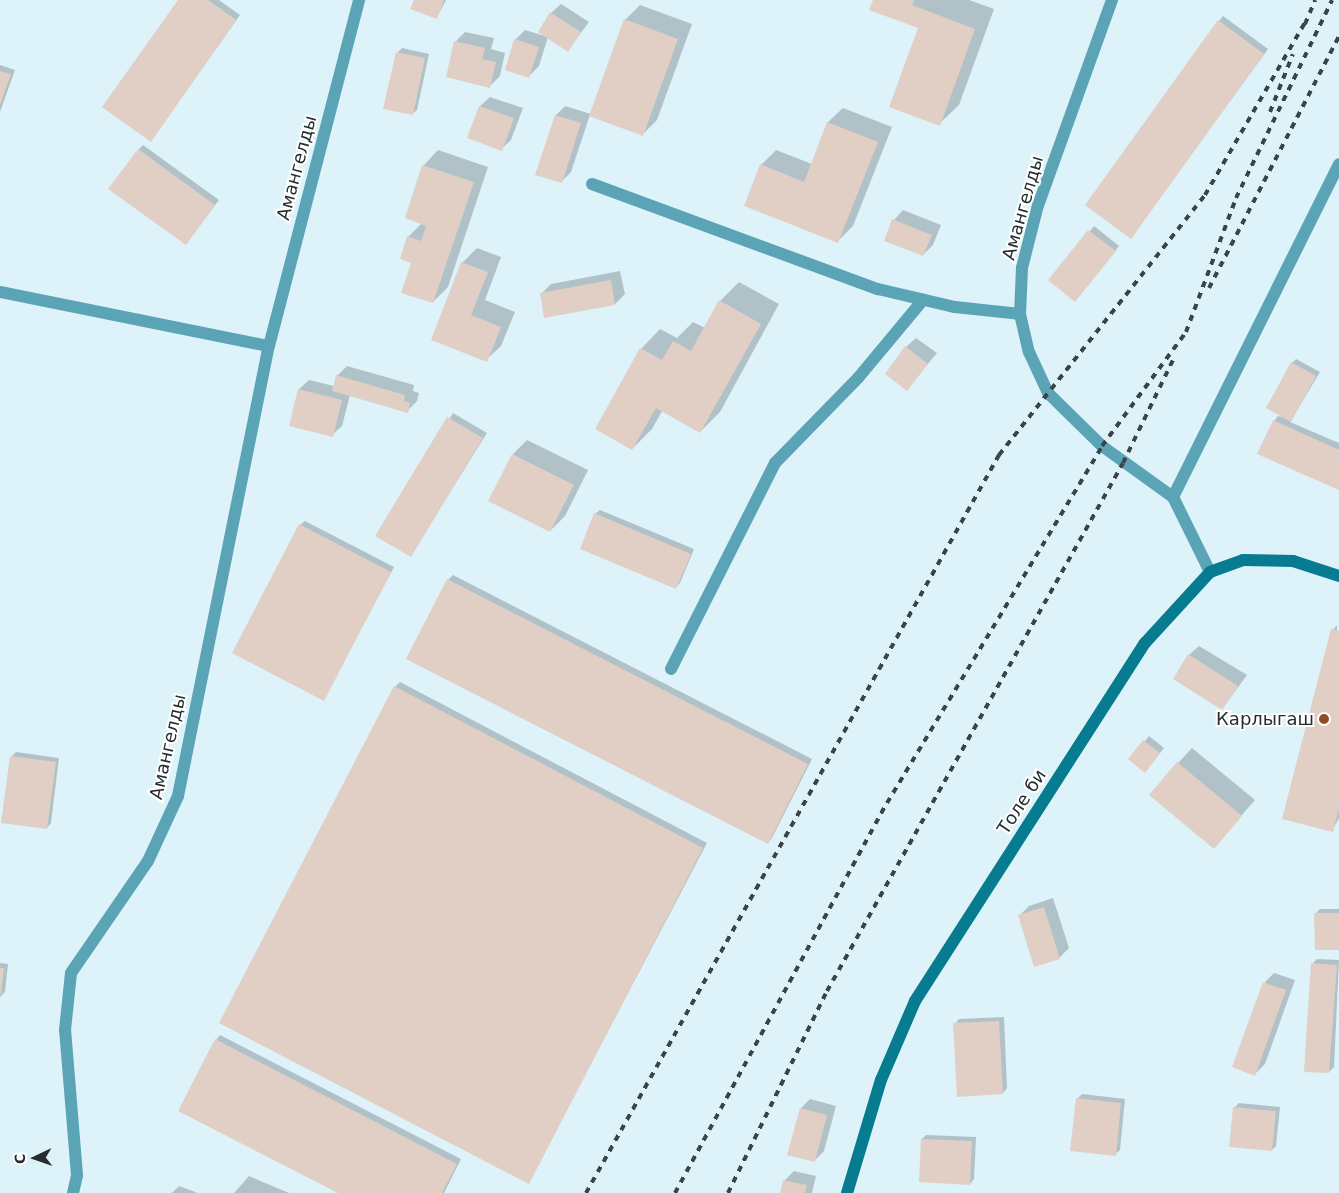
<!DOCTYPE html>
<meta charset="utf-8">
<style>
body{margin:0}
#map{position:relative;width:1339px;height:1193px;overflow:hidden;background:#ddf3f9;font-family:"DejaVu Sans",sans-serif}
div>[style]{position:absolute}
.shadow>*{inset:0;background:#0003}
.building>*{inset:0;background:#e1cec5}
.service>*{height:12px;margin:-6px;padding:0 6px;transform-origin:6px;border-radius:6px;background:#5aa4b6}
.minor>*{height:12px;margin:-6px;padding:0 6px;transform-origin:6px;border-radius:6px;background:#5aa4b6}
.secondary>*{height:12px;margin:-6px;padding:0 6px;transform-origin:6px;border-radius:6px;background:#077b90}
.rail>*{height:4px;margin-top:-2px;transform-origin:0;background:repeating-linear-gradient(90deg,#3a4346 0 6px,transparent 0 12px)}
.dots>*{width:14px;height:14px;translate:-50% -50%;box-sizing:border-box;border:2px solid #fff;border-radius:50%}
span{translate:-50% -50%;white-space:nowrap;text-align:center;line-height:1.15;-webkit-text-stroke:4px #fff;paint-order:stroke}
.street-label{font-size:18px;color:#252d2f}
.poi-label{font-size:18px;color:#252d2f}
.right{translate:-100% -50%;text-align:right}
.north{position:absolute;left:10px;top:1133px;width:50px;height:50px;-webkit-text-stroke:4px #fff;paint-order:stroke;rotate:267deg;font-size:14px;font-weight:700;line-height:20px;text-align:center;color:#252d2f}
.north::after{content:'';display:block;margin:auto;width:18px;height:22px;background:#252d2f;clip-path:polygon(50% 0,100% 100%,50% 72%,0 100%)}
</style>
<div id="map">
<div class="shadow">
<i style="clip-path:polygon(180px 0,219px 0,240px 15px,155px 135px)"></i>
<i style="clip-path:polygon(415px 0,446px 0,437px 17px)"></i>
<i style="clip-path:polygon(875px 0,969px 0,994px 9px,959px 105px,939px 124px,920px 27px)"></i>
<i style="clip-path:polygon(561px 4px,589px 22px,568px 50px,548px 37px,539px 66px,529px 76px,515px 40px,525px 30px,545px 36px,551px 13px)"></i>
<i style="clip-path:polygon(640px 5px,692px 24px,657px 120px,643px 134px,590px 115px,571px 172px,561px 182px,556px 115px,565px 106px,591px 114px,626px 19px)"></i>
<i style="clip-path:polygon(1223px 16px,1268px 49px,1131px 237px,1219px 21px)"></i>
<i style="clip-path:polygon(465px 32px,494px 38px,491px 49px,505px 53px,500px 76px,490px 86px,456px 41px)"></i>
<i style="clip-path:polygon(402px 48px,429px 54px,417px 110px,412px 114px,398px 52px)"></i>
<i style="clip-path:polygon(0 65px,15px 70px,0 112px)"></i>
<i style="clip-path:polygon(490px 97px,523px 108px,511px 140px,501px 149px,480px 106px)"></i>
<i style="clip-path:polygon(843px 108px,892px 127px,853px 226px,838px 241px,761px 165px,776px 150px,812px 164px,828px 122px)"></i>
<i style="clip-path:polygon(143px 145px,219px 200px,186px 244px,139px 149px)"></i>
<i style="clip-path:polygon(438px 150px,488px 167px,448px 287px,433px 302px,412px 262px,408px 237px,422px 223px,406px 218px,424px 165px)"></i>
<i style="clip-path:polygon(903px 210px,941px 225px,933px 245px,923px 255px,894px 220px)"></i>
<i style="clip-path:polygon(1094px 226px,1119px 246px,1079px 296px,1050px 280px)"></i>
<i style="clip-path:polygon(477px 248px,501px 257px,485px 300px,515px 312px,501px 346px,486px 360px,432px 339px,462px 263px)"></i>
<i style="clip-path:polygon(620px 271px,625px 294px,615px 304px,541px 294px,551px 284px)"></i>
<i style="clip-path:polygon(739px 282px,779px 304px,720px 412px,700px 432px,662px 411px,652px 429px,632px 449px,641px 349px,660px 329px,677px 338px,693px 322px,705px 328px,720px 301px)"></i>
<i style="clip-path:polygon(916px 338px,937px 353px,907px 389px,906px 347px)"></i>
<i style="clip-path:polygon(1296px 359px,1320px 372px,1290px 422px,1339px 443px,1339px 489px,1274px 421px,1278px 416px,1286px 418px,1292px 363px)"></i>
<i style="clip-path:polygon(347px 366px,414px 385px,413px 391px,419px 393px,417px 401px,407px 411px,350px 395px,342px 426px,332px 435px,299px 389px,309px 380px,334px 386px,337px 376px)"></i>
<i style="clip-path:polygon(453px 413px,487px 433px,410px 556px,377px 535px)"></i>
<i style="clip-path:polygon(527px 440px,588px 470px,565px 516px,550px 531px,490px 500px,513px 454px)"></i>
<i style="clip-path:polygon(600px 510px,694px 549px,680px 583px,675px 588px,595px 514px)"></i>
<i style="clip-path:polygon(305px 521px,394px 567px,323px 700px,300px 525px)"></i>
<i style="clip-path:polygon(453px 575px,812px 759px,772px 838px,768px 843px,448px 580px)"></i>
<i style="clip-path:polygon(1337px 625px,1339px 818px,1332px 831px,1333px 630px)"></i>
<i style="clip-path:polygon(1199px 646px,1247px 675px,1222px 709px,1189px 655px)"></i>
<i style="clip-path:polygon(400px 682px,707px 843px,528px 1183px,395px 687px)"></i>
<i style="clip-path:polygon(1149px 736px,1164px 748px,1150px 766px,1130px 759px)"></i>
<i style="clip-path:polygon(1192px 748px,1255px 800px,1214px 847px,1178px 763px)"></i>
<i style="clip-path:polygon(16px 752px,59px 758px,51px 823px,47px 828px,11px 757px)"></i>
<i style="clip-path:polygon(1053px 898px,1069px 948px,1059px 958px,1019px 916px,1029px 906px)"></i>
<i style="clip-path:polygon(1320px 909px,1339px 909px,1339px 949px,1315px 914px)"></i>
<i style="clip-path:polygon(1317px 959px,1339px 960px,1334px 1067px,1329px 1072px,1312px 964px)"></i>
<i style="clip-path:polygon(0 963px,8px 964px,5px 992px,0 997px)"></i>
<i style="clip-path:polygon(1274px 973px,1295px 980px,1265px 1064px,1255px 1074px,1234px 1067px,1265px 982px)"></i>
<i style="clip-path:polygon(1004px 1017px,1007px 1088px,1003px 1093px,955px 1024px,959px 1019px)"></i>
<i style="clip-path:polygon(220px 1035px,461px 1159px,444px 1193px,341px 1193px,216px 1040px)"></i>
<i style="clip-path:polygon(1082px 1094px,1125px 1099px,1120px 1150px,1115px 1154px,1077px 1099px)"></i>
<i style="clip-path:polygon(810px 1099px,836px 1106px,824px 1151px,814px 1161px,801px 1108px)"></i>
<i style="clip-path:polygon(1239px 1103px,1280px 1107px,1276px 1146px,1272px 1150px,1234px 1108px)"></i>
<i style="clip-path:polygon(926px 1135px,976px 1137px,974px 1179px,970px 1184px,922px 1139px)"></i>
<i style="clip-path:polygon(794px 1171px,816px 1176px,812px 1193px,781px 1193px,784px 1181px)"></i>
<i style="clip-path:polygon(249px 1176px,289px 1193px,234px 1193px)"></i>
<i style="clip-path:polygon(179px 1186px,198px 1193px,172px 1193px)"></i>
</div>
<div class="building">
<i style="clip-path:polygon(178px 0,208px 0,236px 20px,151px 142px,102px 107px)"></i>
<i style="clip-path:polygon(414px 0,444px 0,437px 19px,410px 9px)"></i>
<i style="clip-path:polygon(873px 0,914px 0,912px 5px,975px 29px,940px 126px,889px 107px,918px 28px,869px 10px)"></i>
<i style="clip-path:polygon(550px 12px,581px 32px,568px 52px,538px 32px)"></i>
<i style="clip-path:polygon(624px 19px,678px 39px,643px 136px,589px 116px)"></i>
<i style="clip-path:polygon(1218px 20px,1264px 54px,1131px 239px,1085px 205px)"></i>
<i style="clip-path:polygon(514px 39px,539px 47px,529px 78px,505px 70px)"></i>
<i style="clip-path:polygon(454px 41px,485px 48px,482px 59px,496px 62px,490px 88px,446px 77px)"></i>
<i style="clip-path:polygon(396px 52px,425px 58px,413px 115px,383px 109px)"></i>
<i style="clip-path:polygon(0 71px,11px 74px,0 105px)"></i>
<i style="clip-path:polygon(479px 106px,514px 118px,502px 151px,467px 138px)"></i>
<i style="clip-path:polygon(555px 115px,581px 123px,562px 183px,535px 175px)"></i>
<i style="clip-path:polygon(827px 122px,878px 142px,838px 243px,744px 206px,760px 164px,804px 182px)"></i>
<i style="clip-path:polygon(138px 149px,215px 205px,186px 245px,108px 189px)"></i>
<i style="clip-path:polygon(422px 165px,474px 182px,433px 303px,401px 293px,411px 263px,400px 259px,407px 236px,421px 241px,426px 226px,405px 218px)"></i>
<i style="clip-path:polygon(892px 219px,932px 235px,923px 256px,884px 241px)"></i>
<i style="clip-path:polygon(1088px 230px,1116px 251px,1075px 302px,1048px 280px)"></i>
<i style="clip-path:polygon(461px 262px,488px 272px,471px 315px,501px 327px,487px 362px,431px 340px)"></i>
<i style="clip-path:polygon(611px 280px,615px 305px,544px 318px,540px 293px)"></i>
<i style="clip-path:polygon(719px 300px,761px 324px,700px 433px,656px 408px,632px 450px,595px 429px,640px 348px,662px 360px,673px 341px,691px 351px)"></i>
<i style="clip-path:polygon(905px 346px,928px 364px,907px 391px,885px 374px)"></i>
<i style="clip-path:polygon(1291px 362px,1316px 376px,1291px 422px,1266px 408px)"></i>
<i style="clip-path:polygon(336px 375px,405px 395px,404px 401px,410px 403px,408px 413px,332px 391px)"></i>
<i style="clip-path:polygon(298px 389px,342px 400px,333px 437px,289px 426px)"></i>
<i style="clip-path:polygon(447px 417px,483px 438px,411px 557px,375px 536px)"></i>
<i style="clip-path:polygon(1273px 420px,1339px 450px,1339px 490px,1257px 454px)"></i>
<i style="clip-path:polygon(512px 454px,574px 485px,550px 532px,488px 501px)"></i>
<i style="clip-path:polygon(594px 513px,691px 554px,676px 589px,580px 549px)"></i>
<i style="clip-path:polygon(299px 524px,391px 572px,324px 701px,232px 653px)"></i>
<i style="clip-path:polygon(447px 579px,808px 764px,768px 844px,406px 659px)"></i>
<i style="clip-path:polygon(1331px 629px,1339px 631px,1339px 808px,1333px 832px,1282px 819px)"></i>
<i style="clip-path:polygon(1188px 654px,1238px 686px,1222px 710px,1173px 679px)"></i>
<i style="clip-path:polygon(394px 686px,703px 848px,529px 1184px,219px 1023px)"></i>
<i style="clip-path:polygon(1143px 740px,1160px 753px,1145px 773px,1128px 759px)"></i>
<i style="clip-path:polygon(10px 756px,56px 762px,47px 829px,1px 823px)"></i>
<i style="clip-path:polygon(1177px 762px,1242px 816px,1214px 849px,1149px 795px)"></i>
<i style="clip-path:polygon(1044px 907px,1060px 959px,1034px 967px,1018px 915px)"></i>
<i style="clip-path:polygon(1314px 913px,1339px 913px,1339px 950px,1315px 950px)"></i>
<i style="clip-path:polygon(1311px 963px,1337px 965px,1329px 1073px,1304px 1072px)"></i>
<i style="clip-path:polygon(0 968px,4px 968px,1px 994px,0 994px)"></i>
<i style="clip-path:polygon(1263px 982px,1286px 990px,1255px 1076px,1232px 1067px)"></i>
<i style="clip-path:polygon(999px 1021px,1003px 1094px,957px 1097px,953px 1023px)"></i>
<i style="clip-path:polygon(215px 1039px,457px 1164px,442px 1193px,338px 1193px,178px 1111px)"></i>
<i style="clip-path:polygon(1076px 1098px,1121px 1103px,1116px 1156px,1070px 1151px)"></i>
<i style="clip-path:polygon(1233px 1107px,1276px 1111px,1272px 1151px,1229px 1147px)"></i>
<i style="clip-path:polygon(800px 1108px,827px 1115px,815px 1162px,787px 1155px)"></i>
<i style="clip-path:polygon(921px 1139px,972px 1141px,970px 1185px,919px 1182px)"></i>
<i style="clip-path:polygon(783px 1180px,807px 1185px,805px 1193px,780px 1193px)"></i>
</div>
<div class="service">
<i style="left:592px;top:184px;width:305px;rotate:20.2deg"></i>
<i style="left:878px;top:289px;width:79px;rotate:13.2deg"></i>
<i style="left:955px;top:307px;width:65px;rotate:6.1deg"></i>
<i style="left:671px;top:669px;width:231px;rotate:-63.2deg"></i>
<i style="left:775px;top:463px;width:119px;rotate:-45.7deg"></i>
<i style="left:858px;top:378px;width:102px;rotate:-50.2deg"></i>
</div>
<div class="minor">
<i style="left:1112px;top:0;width:218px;rotate:109.8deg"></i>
<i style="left:1038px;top:205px;width:65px;rotate:104.3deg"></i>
<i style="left:1022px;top:268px;width:46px;rotate:92.5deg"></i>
<i style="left:1020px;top:314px;width:39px;rotate:77deg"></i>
<i style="left:1029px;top:352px;width:45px;rotate:65.1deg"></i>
<i style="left:1048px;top:393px;width:76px;rotate:44.5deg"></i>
<i style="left:1102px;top:446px;width:87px;rotate:35.7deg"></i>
<i style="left:1173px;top:497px;width:84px;rotate:63.7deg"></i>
<i style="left:0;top:292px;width:274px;rotate:11.4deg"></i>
<i style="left:1173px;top:497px;width:372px;rotate:-63.5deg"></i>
<i style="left:73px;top:1193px;width:18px;rotate:-77deg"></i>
<i style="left:77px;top:1175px;width:145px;rotate:-94.7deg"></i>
<i style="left:65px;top:1030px;width:57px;rotate:-84deg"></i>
<i style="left:71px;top:973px;width:136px;rotate:-55.5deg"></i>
<i style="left:148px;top:861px;width:72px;rotate:-65.2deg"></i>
<i style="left:178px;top:796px;width:459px;rotate:-78.6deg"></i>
<i style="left:269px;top:346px;width:358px;rotate:-75.4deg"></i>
</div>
<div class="secondary">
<i style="left:847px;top:1193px;width:118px;rotate:-73.3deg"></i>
<i style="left:881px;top:1080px;width:86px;rotate:-66.7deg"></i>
<i style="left:915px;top:1001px;width:426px;rotate:-57.3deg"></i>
<i style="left:1145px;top:643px;width:96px;rotate:-47.5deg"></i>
<i style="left:1210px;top:572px;width:35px;rotate:-20deg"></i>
<i style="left:1243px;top:560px;width:50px;rotate:1.1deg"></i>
<i style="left:1293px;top:561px;width:48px;rotate:18.1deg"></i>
</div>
<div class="rail">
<i style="left:1305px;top:24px;width:26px;rotate:-67deg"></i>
<i style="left:1270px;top:112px;width:62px;rotate:-68.4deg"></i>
<i style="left:1209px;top:288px;width:284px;rotate:-62.7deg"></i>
<i style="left:586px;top:1193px;width:846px;rotate:-60.77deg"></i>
<i style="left:999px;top:455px;width:332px;rotate:-51.6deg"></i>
<i style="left:1205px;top:195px;width:203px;rotate:-59.9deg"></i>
<i style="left:675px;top:1193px;width:444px;rotate:-61.5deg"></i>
<i style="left:887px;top:803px;width:417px;rotate:-58.9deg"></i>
<i style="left:1102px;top:446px;width:142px;rotate:-53.6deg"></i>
<i style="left:1186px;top:332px;width:143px;rotate:-69.5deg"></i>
<i style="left:1236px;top:198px;width:220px;rotate:-64.1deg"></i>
<i style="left:728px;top:1193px;width:225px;rotate:-63.9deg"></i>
<i style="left:827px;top:991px;width:605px;rotate:-60.72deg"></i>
<i style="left:1123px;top:463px;width:114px;rotate:-64.1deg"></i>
</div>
<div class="dots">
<i style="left:1324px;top:719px;background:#934c27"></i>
</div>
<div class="street-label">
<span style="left:297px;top:168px;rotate:-75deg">Амангелды</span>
<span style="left:1023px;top:208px;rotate:-74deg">Амангелды</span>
<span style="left:168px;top:747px;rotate:-77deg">Амангелды</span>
<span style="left:1022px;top:802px;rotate:-57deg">Толе би</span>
</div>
<div class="poi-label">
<span class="right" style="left:1314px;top:719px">Карлыгаш</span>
</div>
<div class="north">С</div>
</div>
